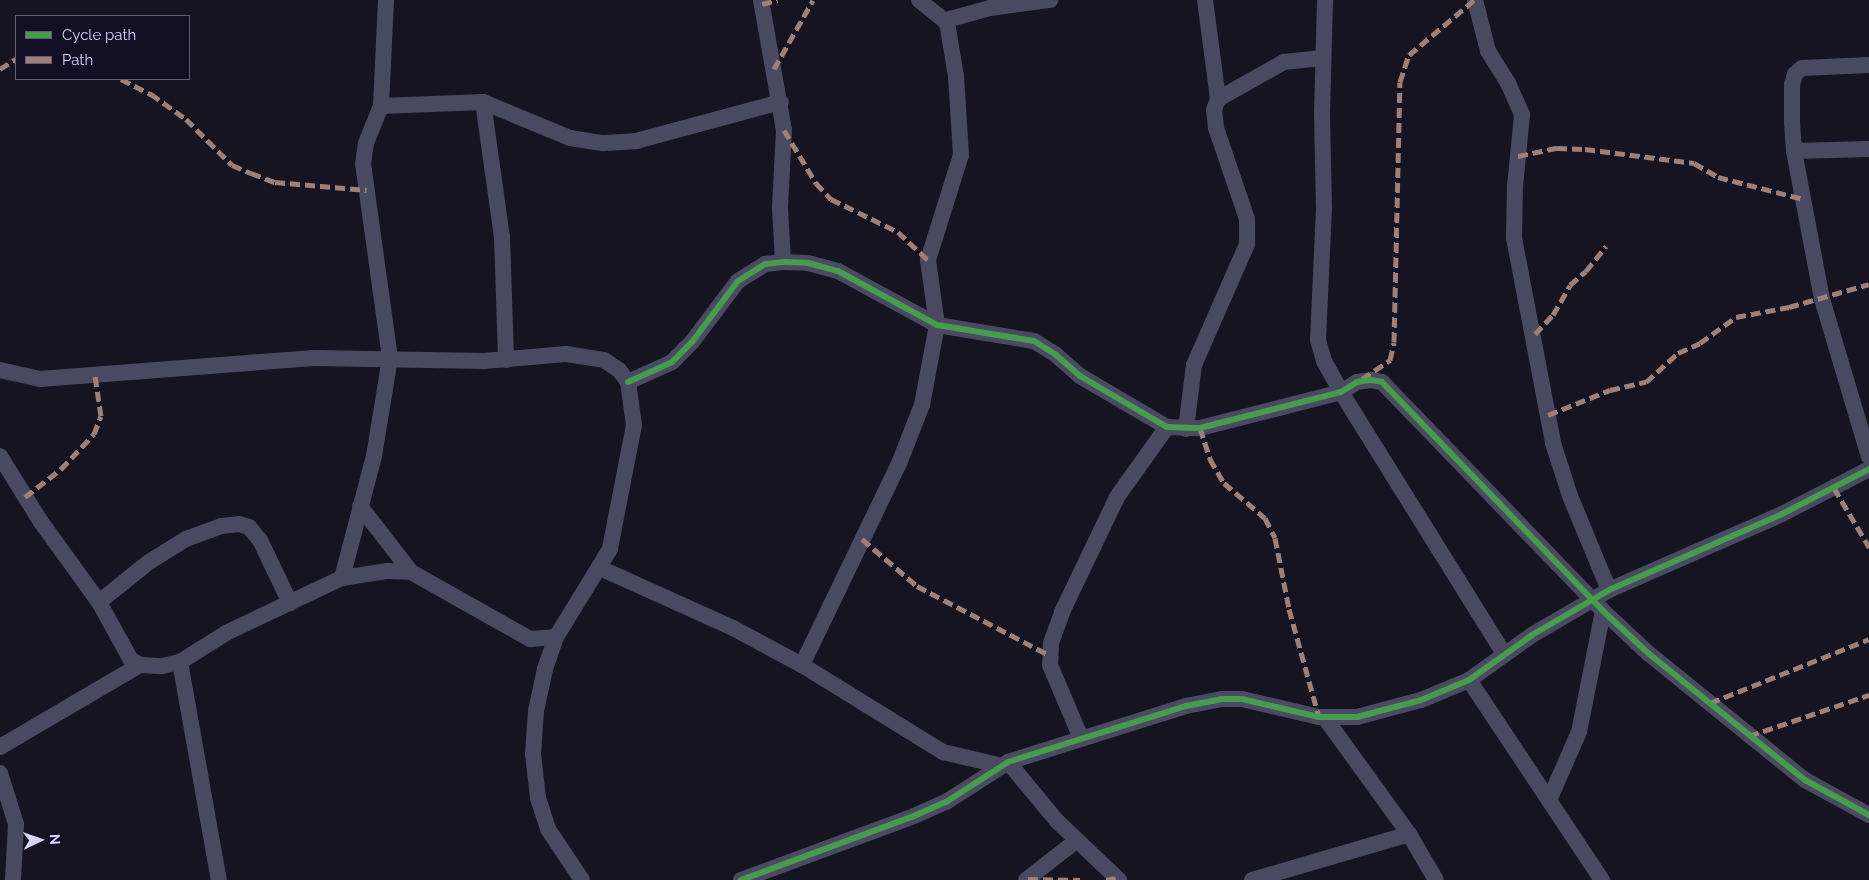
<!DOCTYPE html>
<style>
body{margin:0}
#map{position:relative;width:1869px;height:880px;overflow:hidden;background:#161420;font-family:Raleway,sans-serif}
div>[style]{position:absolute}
.minor>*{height:16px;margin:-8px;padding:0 8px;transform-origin:8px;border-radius:8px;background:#494961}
.quiet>*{height:5px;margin-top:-2.5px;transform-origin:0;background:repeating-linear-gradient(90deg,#9e8076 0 10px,transparent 0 15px)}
.cycleway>*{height:6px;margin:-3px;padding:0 3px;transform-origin:3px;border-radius:3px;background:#469c4c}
span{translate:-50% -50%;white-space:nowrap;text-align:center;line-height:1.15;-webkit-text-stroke:4px #120f25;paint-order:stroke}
.legend{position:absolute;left:15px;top:15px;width:175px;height:65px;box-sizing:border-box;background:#120f25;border:1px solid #615e7c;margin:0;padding:6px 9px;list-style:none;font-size:15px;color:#d7d4ff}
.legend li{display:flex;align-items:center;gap:10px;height:25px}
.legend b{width:25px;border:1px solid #615e7c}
.north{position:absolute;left:15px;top:815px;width:50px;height:50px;-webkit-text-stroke:4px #120f25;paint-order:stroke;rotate:87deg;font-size:14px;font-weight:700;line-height:20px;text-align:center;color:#d7d4ff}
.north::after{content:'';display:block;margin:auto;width:18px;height:22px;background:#d7d4ff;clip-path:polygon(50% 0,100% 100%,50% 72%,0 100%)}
</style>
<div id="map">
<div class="minor">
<i style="left:761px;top:0;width:132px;rotate:80deg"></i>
<i style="left:784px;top:130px;width:77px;rotate:93deg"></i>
<i style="left:780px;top:207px;width:55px;rotate:86.9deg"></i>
<i style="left:919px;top:0;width:36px;rotate:39deg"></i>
<i style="left:1205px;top:0;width:100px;rotate:82.5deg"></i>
<i style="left:1325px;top:0;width:114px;rotate:91.5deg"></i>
<i style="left:1322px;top:114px;width:94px;rotate:88.8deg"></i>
<i style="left:1324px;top:208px;width:132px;rotate:92.6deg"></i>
<i style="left:1318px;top:340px;width:22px;rotate:74deg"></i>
<i style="left:1324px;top:361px;width:35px;rotate:61deg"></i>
<i style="left:1341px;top:392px;width:309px;rotate:58.1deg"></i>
<i style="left:1475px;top:0;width:53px;rotate:75.7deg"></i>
<i style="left:1488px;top:51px;width:38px;rotate:58deg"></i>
<i style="left:1508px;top:83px;width:35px;rotate:66deg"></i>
<i style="left:1522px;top:115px;width:71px;rotate:95.6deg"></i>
<i style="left:1515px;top:186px;width:52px;rotate:91.1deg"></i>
<i style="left:1514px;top:238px;width:209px;rotate:79.2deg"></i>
<i style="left:1553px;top:443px;width:56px;rotate:72.2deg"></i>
<i style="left:1570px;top:496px;width:102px;rotate:67.5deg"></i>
<i style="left:1869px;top:65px;width:67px;rotate:177.4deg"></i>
<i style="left:1802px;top:68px;width:9px;rotate:139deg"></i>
<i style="left:1795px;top:74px;width:11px;rotate:105deg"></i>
<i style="left:1792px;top:85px;width:37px;rotate:90deg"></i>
<i style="left:1792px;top:122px;width:29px;rotate:86deg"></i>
<i style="left:1794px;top:151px;width:151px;rotate:79.3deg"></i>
<i style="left:1822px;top:299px;width:165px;rotate:73.4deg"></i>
<i style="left:483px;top:102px;width:136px;rotate:82deg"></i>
<i style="left:502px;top:237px;width:123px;rotate:88.1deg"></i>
<i style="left:381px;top:106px;width:102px;rotate:-2.2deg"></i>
<i style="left:483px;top:102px;width:94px;rotate:22.5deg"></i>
<i style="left:570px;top:138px;width:33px;rotate:9deg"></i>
<i style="left:603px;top:143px;width:33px;rotate:-3deg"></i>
<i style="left:636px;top:141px;width:150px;rotate:-15.1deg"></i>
<i style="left:1794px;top:151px;width:75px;rotate:-1.5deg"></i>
<i style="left:0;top:370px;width:41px;rotate:12.7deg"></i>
<i style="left:40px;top:379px;width:275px;rotate:-4.4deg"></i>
<i style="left:314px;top:358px;width:170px;rotate:1deg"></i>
<i style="left:484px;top:361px;width:82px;rotate:-4.9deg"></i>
<i style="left:566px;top:354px;width:38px;rotate:9deg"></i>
<i style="left:604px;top:360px;width:18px;rotate:34deg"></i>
<i style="left:619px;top:370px;width:15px;rotate:53deg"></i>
<i style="left:628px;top:382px;width:43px;rotate:82.1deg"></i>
<i style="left:634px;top:425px;width:126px;rotate:101deg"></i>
<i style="left:610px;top:549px;width:103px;rotate:121.5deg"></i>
<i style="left:556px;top:637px;width:34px;rotate:109deg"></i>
<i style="left:545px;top:669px;width:43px;rotate:102.1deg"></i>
<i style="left:536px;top:711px;width:43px;rotate:94deg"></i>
<i style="left:533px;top:754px;width:44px;rotate:83.5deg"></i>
<i style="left:538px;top:798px;width:33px;rotate:72deg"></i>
<i style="left:548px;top:829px;width:61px;rotate:56.3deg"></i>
<i style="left:628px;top:382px;width:48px;rotate:-24.4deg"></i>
<i style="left:672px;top:362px;width:28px;rotate:-45deg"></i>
<i style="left:692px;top:342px;width:76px;rotate:-53deg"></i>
<i style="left:738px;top:281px;width:32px;rotate:-32deg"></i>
<i style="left:765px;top:264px;width:18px;rotate:-6deg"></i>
<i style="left:783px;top:262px;width:25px;rotate:2deg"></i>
<i style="left:808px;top:263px;width:31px;rotate:15deg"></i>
<i style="left:838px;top:271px;width:113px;rotate:28.6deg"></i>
<i style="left:937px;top:325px;width:98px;rotate:9.4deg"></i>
<i style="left:1034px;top:341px;width:26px;rotate:32deg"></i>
<i style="left:1056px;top:355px;width:32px;rotate:41deg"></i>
<i style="left:1080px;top:376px;width:101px;rotate:30.4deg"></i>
<i style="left:1167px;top:427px;width:33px;rotate:2deg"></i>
<i style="left:1200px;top:428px;width:146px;rotate:-14.3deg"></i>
<i style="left:1341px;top:392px;width:19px;rotate:-32deg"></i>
<i style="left:1357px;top:382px;width:14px;rotate:-8deg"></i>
<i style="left:1371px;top:380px;width:11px;rotate:10deg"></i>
<i style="left:1382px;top:382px;width:318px;rotate:46deg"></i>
<i style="left:1603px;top:611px;width:62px;rotate:43deg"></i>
<i style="left:1648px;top:653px;width:202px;rotate:39deg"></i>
<i style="left:1805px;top:780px;width:73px;rotate:28.7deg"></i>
<i style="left:1186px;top:429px;width:64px;rotate:-82.9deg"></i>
<i style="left:1194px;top:365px;width:132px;rotate:-66.3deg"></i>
<i style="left:1247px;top:244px;width:25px;rotate:-90deg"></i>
<i style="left:1247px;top:219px;width:96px;rotate:-108.8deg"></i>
<i style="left:1216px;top:128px;width:18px;rotate:-96deg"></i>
<i style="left:1214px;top:110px;width:12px;rotate:-70deg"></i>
<i style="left:1218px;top:99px;width:76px;rotate:-29.3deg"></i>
<i style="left:1284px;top:62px;width:38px;rotate:-6deg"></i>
<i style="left:0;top:456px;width:78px;rotate:58.2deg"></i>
<i style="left:41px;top:522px;width:99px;rotate:54.1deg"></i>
<i style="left:99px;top:602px;width:66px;rotate:61.1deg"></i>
<i style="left:131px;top:660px;width:10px;rotate:29deg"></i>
<i style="left:140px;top:665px;width:22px;rotate:3deg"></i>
<i style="left:162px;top:666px;width:18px;rotate:-13deg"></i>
<i style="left:180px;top:662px;width:54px;rotate:-32.2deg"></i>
<i style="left:226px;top:633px;width:128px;rotate:-25.4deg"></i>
<i style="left:342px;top:578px;width:46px;rotate:-8.8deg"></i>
<i style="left:387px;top:571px;width:24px;rotate:2deg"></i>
<i style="left:411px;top:572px;width:137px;rotate:29.4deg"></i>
<i style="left:530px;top:639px;width:26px;rotate:-4deg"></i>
<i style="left:360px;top:506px;width:83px;rotate:52.3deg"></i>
<i style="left:600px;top:568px;width:146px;rotate:24.3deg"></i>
<i style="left:733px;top:628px;width:78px;rotate:28.2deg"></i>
<i style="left:802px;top:665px;width:166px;rotate:31.7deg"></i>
<i style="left:943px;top:752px;width:61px;rotate:13.3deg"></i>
<i style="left:342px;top:578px;width:126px;rotate:-75.3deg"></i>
<i style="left:374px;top:456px;width:99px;rotate:-80.7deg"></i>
<i style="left:390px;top:358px;width:196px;rotate:-97.9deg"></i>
<i style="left:363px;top:164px;width:21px;rotate:-82deg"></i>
<i style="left:366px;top:143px;width:40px;rotate:-68deg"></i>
<i style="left:381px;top:106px;width:106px;rotate:-87.3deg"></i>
<i style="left:99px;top:602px;width:64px;rotate:-38.7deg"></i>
<i style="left:149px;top:562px;width:44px;rotate:-31.9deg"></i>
<i style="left:186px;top:539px;width:37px;rotate:-20deg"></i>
<i style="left:221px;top:526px;width:18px;rotate:-6deg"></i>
<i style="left:239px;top:524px;width:10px;rotate:17deg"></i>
<i style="left:249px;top:527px;width:17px;rotate:50deg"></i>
<i style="left:260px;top:540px;width:70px;rotate:64.5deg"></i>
<i style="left:180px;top:662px;width:221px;rotate:79.9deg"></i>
<i style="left:802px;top:665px;width:226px;rotate:-64.3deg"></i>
<i style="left:900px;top:461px;width:60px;rotate:-68.6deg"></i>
<i style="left:922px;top:405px;width:81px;rotate:-79.4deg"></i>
<i style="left:937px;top:325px;width:66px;rotate:-97.9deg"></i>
<i style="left:928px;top:260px;width:110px;rotate:-72.6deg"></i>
<i style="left:961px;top:155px;width:79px;rotate:-93.6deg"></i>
<i style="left:956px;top:76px;width:54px;rotate:-99.6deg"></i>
<i style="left:947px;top:23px;width:5px;rotate:-53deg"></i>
<i style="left:950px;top:19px;width:41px;rotate:-15.4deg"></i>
<i style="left:990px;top:8px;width:61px;rotate:-7.6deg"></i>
<i style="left:1469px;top:680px;width:240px;rotate:56.4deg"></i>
<i style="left:1325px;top:718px;width:143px;rotate:54.1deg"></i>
<i style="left:1409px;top:834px;width:53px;rotate:59.6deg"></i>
<i style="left:1081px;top:738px;width:79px;rotate:-113deg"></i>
<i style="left:1050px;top:665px;width:22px;rotate:-87deg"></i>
<i style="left:1051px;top:643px;width:33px;rotate:-70deg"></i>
<i style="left:1062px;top:612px;width:127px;rotate:-64.4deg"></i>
<i style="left:1117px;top:497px;width:86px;rotate:-54.5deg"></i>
<i style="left:0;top:747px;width:162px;rotate:-30.4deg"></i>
<i style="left:1008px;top:762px;width:77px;rotate:50.3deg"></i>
<i style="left:1057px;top:821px;width:86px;rotate:43.6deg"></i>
<i style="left:0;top:773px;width:53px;rotate:72.6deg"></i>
<i style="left:16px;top:824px;width:56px;rotate:93.1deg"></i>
<i style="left:1550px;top:798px;width:72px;rotate:-66.3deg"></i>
<i style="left:1579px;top:732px;width:123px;rotate:-78.8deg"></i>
<i style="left:741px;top:880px;width:184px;rotate:-20.3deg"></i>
<i style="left:914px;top:816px;width:35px;rotate:-24deg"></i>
<i style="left:946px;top:802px;width:74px;rotate:-32.8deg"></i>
<i style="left:1008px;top:762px;width:187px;rotate:-17.5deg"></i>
<i style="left:1186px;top:706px;width:37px;rotate:-11deg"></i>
<i style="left:1222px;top:699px;width:20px"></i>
<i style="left:1242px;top:699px;width:79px;rotate:13.2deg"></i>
<i style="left:1319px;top:717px;width:38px"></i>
<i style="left:1357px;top:717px;width:66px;rotate:-14.9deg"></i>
<i style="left:1421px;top:700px;width:52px;rotate:-22.6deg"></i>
<i style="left:1469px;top:680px;width:77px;rotate:-35.5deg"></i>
<i style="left:1532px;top:635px;width:89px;rotate:-30.3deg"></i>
<i style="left:1609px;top:590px;width:189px;rotate:-23.7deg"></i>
<i style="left:1782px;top:514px;width:98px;rotate:-27.3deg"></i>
<i style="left:1026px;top:880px;width:63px;rotate:-38deg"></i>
<i style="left:1252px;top:880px;width:164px;rotate:-16.3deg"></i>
</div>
<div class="quiet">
<i style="left:762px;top:4px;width:16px;rotate:-15deg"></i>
<i style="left:0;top:69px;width:19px;rotate:-32deg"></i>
<i style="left:774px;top:69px;width:79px;rotate:-60.5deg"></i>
<i style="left:121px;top:79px;width:34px;rotate:27deg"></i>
<i style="left:151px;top:94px;width:43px;rotate:35.5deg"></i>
<i style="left:186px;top:119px;width:65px;rotate:45deg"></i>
<i style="left:232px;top:165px;width:21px;rotate:23deg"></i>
<i style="left:251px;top:173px;width:26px;rotate:21deg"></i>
<i style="left:275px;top:182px;width:92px;rotate:5deg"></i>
<i style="left:784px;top:130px;width:62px;rotate:58.9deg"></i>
<i style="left:816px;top:183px;width:22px;rotate:47deg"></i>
<i style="left:831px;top:199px;width:75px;rotate:26.2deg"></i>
<i style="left:898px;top:232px;width:41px;rotate:43deg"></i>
<i style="left:1518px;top:156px;width:40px;rotate:-12deg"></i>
<i style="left:1557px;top:148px;width:28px;rotate:2deg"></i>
<i style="left:1585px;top:149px;width:110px;rotate:7.3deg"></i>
<i style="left:1694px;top:163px;width:28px;rotate:30deg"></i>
<i style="left:1718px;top:177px;width:88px;rotate:14.5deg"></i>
<i style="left:1535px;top:334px;width:26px;rotate:-47deg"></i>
<i style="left:1553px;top:315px;width:34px;rotate:-60deg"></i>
<i style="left:1570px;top:285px;width:21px;rotate:-41deg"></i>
<i style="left:1586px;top:271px;width:32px;rotate:-51deg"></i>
<i style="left:1362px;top:379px;width:34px;rotate:-34deg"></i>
<i style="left:1390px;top:360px;width:18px;rotate:-77deg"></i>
<i style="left:1394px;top:342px;width:260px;rotate:-88.7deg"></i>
<i style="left:1400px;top:82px;width:28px;rotate:-72deg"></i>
<i style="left:1409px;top:55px;width:85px;rotate:-40.2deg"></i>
<i style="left:1548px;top:415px;width:67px;rotate:-22deg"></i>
<i style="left:1610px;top:390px;width:37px;rotate:-13deg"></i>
<i style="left:1646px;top:382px;width:43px;rotate:-42.2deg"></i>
<i style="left:1678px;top:353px;width:24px;rotate:-24deg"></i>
<i style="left:1700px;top:343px;width:44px;rotate:-35.8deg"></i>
<i style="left:1736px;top:317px;width:54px;rotate:-10.7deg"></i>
<i style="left:1789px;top:307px;width:83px;rotate:-16deg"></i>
<i style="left:1200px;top:428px;width:33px;rotate:72deg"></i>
<i style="left:1210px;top:459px;width:28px;rotate:60deg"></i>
<i style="left:1224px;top:483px;width:54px;rotate:40.5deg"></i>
<i style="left:1265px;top:518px;width:22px;rotate:63deg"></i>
<i style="left:1275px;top:538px;width:72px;rotate:78.8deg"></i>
<i style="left:1289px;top:609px;width:112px;rotate:74.5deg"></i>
<i style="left:1834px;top:488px;width:69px;rotate:59.3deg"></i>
<i style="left:25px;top:497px;width:46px;rotate:-37.9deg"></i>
<i style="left:61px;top:469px;width:48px;rotate:-46.7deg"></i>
<i style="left:94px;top:434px;width:19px;rotate:-69deg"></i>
<i style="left:101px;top:416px;width:40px;rotate:-98.5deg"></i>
<i style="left:862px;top:539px;width:72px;rotate:40.5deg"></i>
<i style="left:917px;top:586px;width:149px;rotate:27.6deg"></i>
<i style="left:1710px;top:703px;width:171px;rotate:-21.9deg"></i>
<i style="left:1749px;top:736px;width:127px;rotate:-18.9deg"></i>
<i style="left:1028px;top:879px;width:52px;rotate:1.1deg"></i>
<i style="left:1106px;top:880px;width:10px;rotate:-11deg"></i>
</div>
<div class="cycleway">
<i style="left:628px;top:382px;width:48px;rotate:-24.4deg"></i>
<i style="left:672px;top:362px;width:28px;rotate:-45deg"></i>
<i style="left:692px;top:342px;width:76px;rotate:-53deg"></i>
<i style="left:738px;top:281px;width:32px;rotate:-32deg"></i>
<i style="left:765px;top:264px;width:18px;rotate:-6deg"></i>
<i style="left:783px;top:262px;width:25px;rotate:2deg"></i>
<i style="left:808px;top:263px;width:31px;rotate:15deg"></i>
<i style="left:838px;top:271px;width:113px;rotate:28.6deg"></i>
<i style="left:937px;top:325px;width:98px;rotate:9.4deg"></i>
<i style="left:1034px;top:341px;width:26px;rotate:32deg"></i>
<i style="left:1056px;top:355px;width:32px;rotate:41deg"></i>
<i style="left:1080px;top:376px;width:101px;rotate:30.4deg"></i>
<i style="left:1167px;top:427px;width:33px;rotate:2deg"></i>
<i style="left:1200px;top:428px;width:146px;rotate:-14.3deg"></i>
<i style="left:1341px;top:392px;width:19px;rotate:-32deg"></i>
<i style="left:1357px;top:382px;width:14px;rotate:-8deg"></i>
<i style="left:1371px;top:380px;width:11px;rotate:10deg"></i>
<i style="left:1382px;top:382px;width:318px;rotate:46deg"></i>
<i style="left:1603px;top:611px;width:62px;rotate:43deg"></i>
<i style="left:1648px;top:653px;width:202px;rotate:39deg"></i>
<i style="left:1805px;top:780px;width:73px;rotate:28.7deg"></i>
<i style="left:741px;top:880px;width:184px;rotate:-20.3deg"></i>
<i style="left:914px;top:816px;width:35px;rotate:-24deg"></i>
<i style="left:946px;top:802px;width:74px;rotate:-32.8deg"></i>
<i style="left:1008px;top:762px;width:187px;rotate:-17.5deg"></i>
<i style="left:1186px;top:706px;width:37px;rotate:-11deg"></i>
<i style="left:1222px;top:699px;width:20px"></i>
<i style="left:1242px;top:699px;width:79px;rotate:13.2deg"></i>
<i style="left:1319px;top:717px;width:38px"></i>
<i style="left:1357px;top:717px;width:66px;rotate:-14.9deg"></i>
<i style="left:1421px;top:700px;width:52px;rotate:-22.6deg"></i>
<i style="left:1469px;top:680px;width:77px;rotate:-35.5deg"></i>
<i style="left:1532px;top:635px;width:89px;rotate:-30.3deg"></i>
<i style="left:1609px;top:590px;width:189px;rotate:-23.7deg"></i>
<i style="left:1782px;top:514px;width:98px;rotate:-27.3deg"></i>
</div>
<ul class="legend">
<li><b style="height:6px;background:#469c4c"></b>Cycle path</li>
<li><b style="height:6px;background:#9e8076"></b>Path</li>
</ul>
<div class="north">N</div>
</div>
